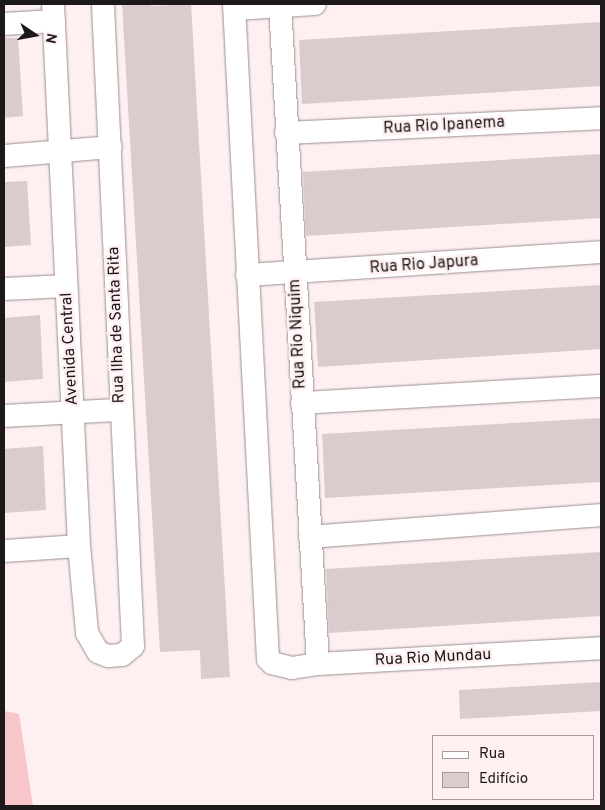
<!DOCTYPE html>
<meta charset="utf-8">
<style>
body{margin:0}
#map{position:relative;width:605px;height:810px;overflow:hidden;background:#fef0f1;font-family:Overpass,sans-serif}
div>[style]{position:absolute}
.green>*{inset:0;background:#f7c5ca}
.building>*{inset:0;background:#dacccd}
.roads{filter:drop-shadow(0 0 1px #9b8e90) drop-shadow(0 0 1px #9b8e90)}
.minor>*{height:22px;margin:-11px;padding:0 11px;transform-origin:11px;border-radius:11px;background:#fff}
span{translate:-50% -50%;white-space:nowrap;text-align:center;line-height:1.15;-webkit-text-stroke:5px #fef0f1;paint-order:stroke}
.street-label{font-size:16px;color:#1d1819}
.frame{position:absolute;inset:0;border:5px solid #1d1819;pointer-events:none}
.legend{position:absolute;left:432px;top:735px;width:162px;height:65px;box-sizing:border-box;background:#fef0f1;border:1px solid #a49a9b;margin:0;padding:6px 9px;list-style:none;font-size:15px;color:#1d1819}
.legend li{display:flex;align-items:center;gap:10px;height:25px}
.legend b{width:25px;border:1px solid #a49a9b}
.north{position:absolute;left:10px;top:10px;width:50px;height:50px;-webkit-text-stroke:4px #fef0f1;paint-order:stroke;rotate:102deg;font-size:14px;font-weight:700;line-height:20px;text-align:center;color:#1d1819}
.north::after{content:'';display:block;margin:auto;width:18px;height:22px;background:#1d1819;clip-path:polygon(50% 0,100% 100%,50% 72%,0 100%)}
</style>
<div id="map">
<div class="green">
<i style="clip-path:polygon(4px 711px,19px 714px,33px 806px,4px 806px)"></i>
</div>
<div class="building">
<i style="clip-path:polygon(122px 4px,151px 4px,151px 6px,191px 4px,230px 677px,201px 679px,200px 650px,160px 652px)"></i>
<i style="clip-path:polygon(601px 22px,601px 86px,302px 104px,299px 40px)"></i>
<i style="clip-path:polygon(4px 38px,18px 38px,23px 116px,4px 118px)"></i>
<i style="clip-path:polygon(601px 154px,601px 218px,306px 236px,303px 172px)"></i>
<i style="clip-path:polygon(27px 181px,31px 245px,4px 247px,4px 182px)"></i>
<i style="clip-path:polygon(601px 285px,601px 349px,318px 367px,314px 302px)"></i>
<i style="clip-path:polygon(40px 315px,43px 379px,4px 382px,4px 318px)"></i>
<i style="clip-path:polygon(601px 418px,601px 482px,325px 498px,322px 434px)"></i>
<i style="clip-path:polygon(43px 446px,46px 510px,4px 513px,4px 449px)"></i>
<i style="clip-path:polygon(601px 552px,601px 616px,329px 633px,326px 569px)"></i>
<i style="clip-path:polygon(601px 682px,601px 711px,460px 719px,459px 690px)"></i>
</div>
<div class="roads">
<div class="minor">
<i style="left:53px;top:4px;width:543px;rotate:87.25deg"></i>
<i style="left:79px;top:546px;width:87px;rotate:84.7deg"></i>
<i style="left:87px;top:633px;width:22px;rotate:60deg"></i>
<i style="left:98px;top:652px;width:11px;rotate:22deg"></i>
<i style="left:108px;top:656px;width:14px;rotate:-4deg"></i>
<i style="left:122px;top:655px;width:14px;rotate:-39deg"></i>
<i style="left:133px;top:646px;width:643px;rotate:-92.68deg"></i>
<i style="left:234px;top:4px;width:656px;rotate:87.03deg"></i>
<i style="left:268px;top:659px;width:6px;rotate:45deg"></i>
<i style="left:272px;top:663px;width:21px;rotate:14deg"></i>
<i style="left:292px;top:668px;width:26px;rotate:-9deg"></i>
<i style="left:318px;top:664px;width:283px;rotate:-3.2deg"></i>
<i style="left:280px;top:4px;width:661px;rotate:86.7deg"></i>
<i style="left:235px;top:9px;width:80px;rotate:-3.6deg"></i>
<i style="left:4px;top:24px;width:50px;rotate:-3.4deg"></i>
<i style="left:286px;top:133px;width:315px;rotate:-2.7deg"></i>
<i style="left:4px;top:156px;width:107px;rotate:-4.8deg"></i>
<i style="left:247px;top:275px;width:355px;rotate:-3.7deg"></i>
<i style="left:4px;top:289px;width:62px;rotate:-2.8deg"></i>
<i style="left:302px;top:403px;width:299px;rotate:-3.3deg"></i>
<i style="left:4px;top:416px;width:116px;rotate:-3deg"></i>
<i style="left:310px;top:537px;width:292px;rotate:-4.3deg"></i>
<i style="left:4px;top:551px;width:75px;rotate:-3.8deg"></i>
</div>
</div>
<div class="street-label">
<span style="left:444px;top:126px;rotate:-3deg">Rua Rio Ipanema</span>
<span style="left:424px;top:265px;rotate:-4deg">Rua Rio Japura</span>
<span style="left:117px;top:325px;rotate:-92deg">Rua llha de Santa Rita</span>
<span style="left:298px;top:334px;rotate:-93deg">Rua Rio Niquim</span>
<span style="left:70px;top:349px;rotate:-93deg">Avenida Central</span>
<span style="left:433px;top:658px;rotate:-3deg">Rua Rio Mundau</span>
</div>
<div class="frame"></div>
<ul class="legend">
<li><b style="height:6px;background:#fff"></b>Rua</li>
<li><b style="height:14px;background:#dacccd"></b>Edifício</li>
</ul>
<div class="north">N</div>
</div>
